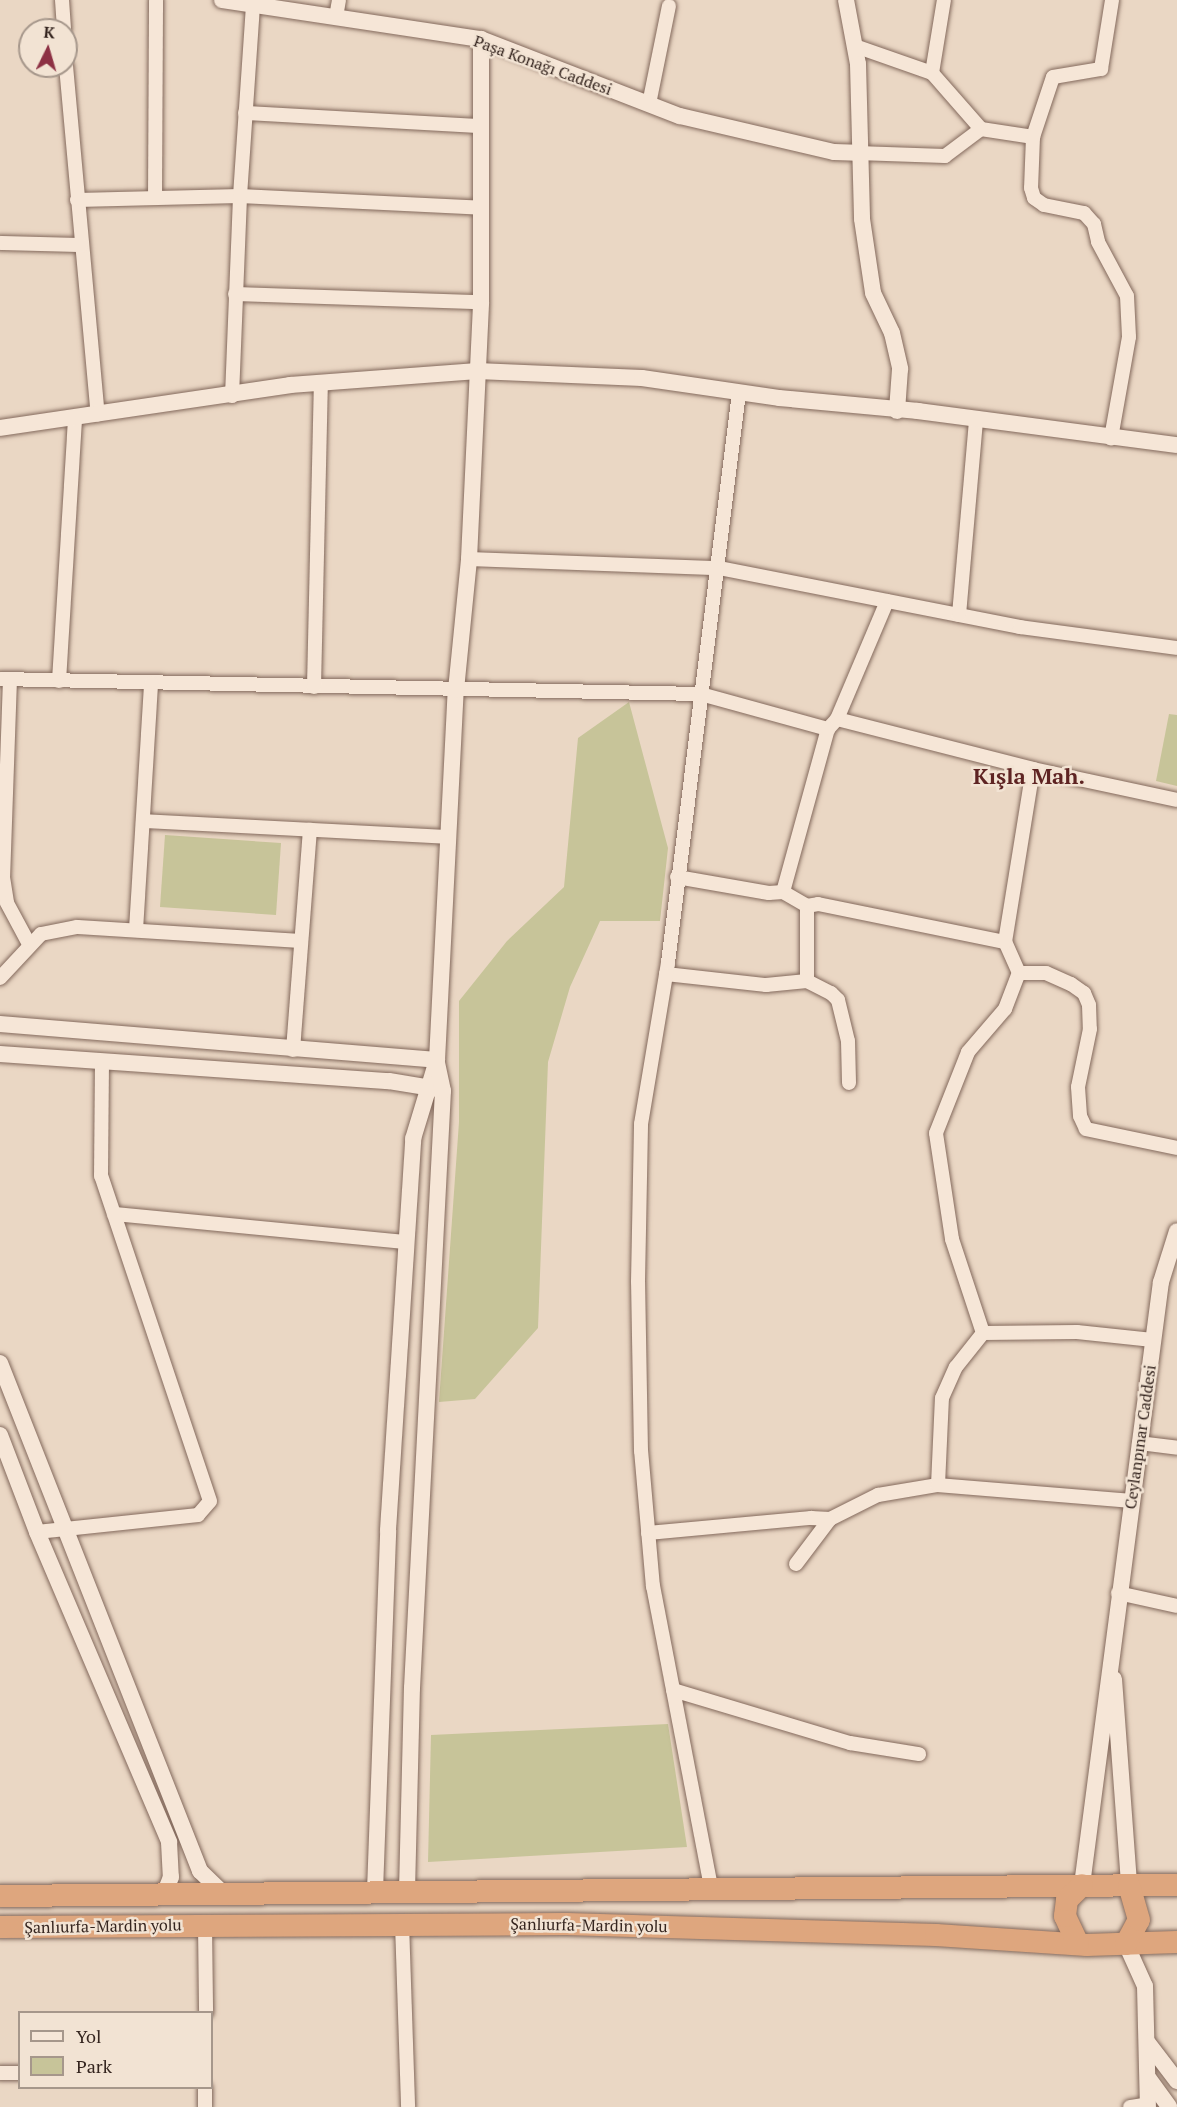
<!DOCTYPE html>
<meta charset="utf-8">
<style>
body{margin:0}
#map{position:relative;width:1177px;height:2107px;overflow:hidden;background:#ead7c4;font-family:"PT Serif",serif}
div>[style]{position:absolute}
.green>*{inset:0;background:#c7c499}
.roads{filter:drop-shadow(0 0 2px #83695c) drop-shadow(0 0 2px #83695c)}
.minor>*{height:14px;margin:-7px;padding:0 7px;transform-origin:7px;border-radius:7px;background:#f6e6d7}
.tertiary>*{height:16px;margin:-8px;padding:0 8px;transform-origin:8px;border-radius:8px;background:#f6e6d7}
.trunk>*{height:22px;margin:-11px;padding:0 11px;transform-origin:11px;border-radius:11px;background:#dea67e}
span{translate:-50% -50%;white-space:nowrap;text-align:center;line-height:1.15;-webkit-text-stroke:5px #f2e3d3;paint-order:stroke}
.street-label{font-size:16px;color:#35251f}
.district-label{font-size:22px;color:#5e2322;font-weight:700}
.legend{position:absolute;left:18px;top:2011px;width:195px;height:78px;box-sizing:border-box;background:#f2e3d3;border:2px solid #a6978b;margin:0;padding:8px 10px;list-style:none;font-size:18px;color:#35251f}
.legend li{display:flex;align-items:center;gap:12px;height:30px}
.legend b{width:30px;border:2px solid #a6978b}
.north{position:absolute;left:18px;top:18px;width:60px;height:60px;box-sizing:border-box;background:#f2e3d3;border:2px solid #a6978b;border-radius:50%;rotate:5deg;font-size:16px;font-weight:700;line-height:24px;text-align:center;color:#35251f}
.north::after{content:'';display:block;margin:auto;width:21px;height:27px;background:#8d3144;clip-path:polygon(50% 0,100% 100%,50% 72%,0 100%)}
</style>
<div id="map">
<div class="green">
<i style="clip-path:polygon(629px 702px,668px 848px,660px 921px,600px 921px,570px 987px,548px 1062px,538px 1328px,475px 1399px,439px 1402px,459px 1122px,459px 1001px,507px 941px,564px 887px,578px 738px)"></i>
<i style="clip-path:polygon(1169px 714px,1177px 715px,1177px 786px,1156px 781px)"></i>
<i style="clip-path:polygon(165px 835px,281px 843px,276px 915px,160px 907px)"></i>
<i style="clip-path:polygon(668px 1724px,687px 1847px,428px 1862px,431px 1735px)"></i>
</div>
<div class="roads">
<div class="minor">
<i style="left:62px;top:0;width:30px;rotate:86deg"></i>
<i style="left:336px;top:17px;width:17px;rotate:-80deg"></i>
<i style="left:855px;top:46px;width:82px;rotate:19.3deg"></i>
<i style="left:932px;top:73px;width:74px;rotate:48.8deg"></i>
<i style="left:981px;top:129px;width:53px;rotate:8.7deg"></i>
<i style="left:1033px;top:137px;width:63px;rotate:-71.6deg"></i>
<i style="left:1053px;top:77px;width:49px;rotate:-9.5deg"></i>
<i style="left:1101px;top:69px;width:70px;rotate:-80.9deg"></i>
<i style="left:66px;top:66px;width:350px;rotate:84.8deg"></i>
<i style="left:932px;top:73px;width:74px;rotate:-80.7deg"></i>
<i style="left:649px;top:104px;width:100px;rotate:-78.5deg"></i>
<i style="left:245px;top:113px;width:235px;rotate:3.2deg"></i>
<i style="left:1033px;top:137px;width:51px;rotate:92.2deg"></i>
<i style="left:1031px;top:188px;width:10px;rotate:73deg"></i>
<i style="left:1034px;top:198px;width:12px;rotate:35deg"></i>
<i style="left:1044px;top:205px;width:41px;rotate:11.3deg"></i>
<i style="left:1084px;top:213px;width:15px;rotate:48deg"></i>
<i style="left:1094px;top:224px;width:18px;rotate:77deg"></i>
<i style="left:1098px;top:242px;width:61px;rotate:61.8deg"></i>
<i style="left:1127px;top:296px;width:41px;rotate:87.2deg"></i>
<i style="left:1129px;top:337px;width:103px;rotate:100.1deg"></i>
<i style="left:857px;top:153px;width:88px;rotate:2deg"></i>
<i style="left:945px;top:156px;width:45px;rotate:-36.9deg"></i>
<i style="left:155px;top:198px;width:198px;rotate:-89.7deg"></i>
<i style="left:77px;top:200px;width:163px;rotate:-1.4deg"></i>
<i style="left:240px;top:196px;width:242px;rotate:2.8deg"></i>
<i style="left:0;top:243px;width:81px;rotate:1.4deg"></i>
<i style="left:235px;top:294px;width:246px;rotate:1.9deg"></i>
<i style="left:232px;top:396px;width:200px;rotate:-87.7deg"></i>
<i style="left:240px;top:196px;width:191px;rotate:-86.1deg"></i>
<i style="left:469px;top:559px;width:250px;rotate:2.1deg"></i>
<i style="left:719px;top:568px;width:307px;rotate:11.1deg"></i>
<i style="left:1020px;top:627px;width:158px;rotate:7.6deg"></i>
<i style="left:959px;top:615px;width:196px;rotate:-85deg"></i>
<i style="left:0;top:679px;width:701px;rotate:1.23deg"></i>
<i style="left:701px;top:694px;width:132px;rotate:15.4deg"></i>
<i style="left:10px;top:679px;width:198px;rotate:92deg"></i>
<i style="left:3px;top:877px;width:26px;rotate:81deg"></i>
<i style="left:7px;top:903px;width:47px;rotate:61.8deg"></i>
<i style="left:59px;top:681px;width:262px;rotate:-86.5deg"></i>
<i style="left:314px;top:687px;width:305px;rotate:-88.7deg"></i>
<i style="left:837px;top:719px;width:202px;rotate:14.3deg"></i>
<i style="left:1033px;top:769px;width:147px;rotate:12.1deg"></i>
<i style="left:143px;top:821px;width:306px;rotate:3deg"></i>
<i style="left:677px;top:877px;width:93px;rotate:9.9deg"></i>
<i style="left:769px;top:893px;width:14px;rotate:-4deg"></i>
<i style="left:783px;top:892px;width:28px;rotate:30deg"></i>
<i style="left:807px;top:906px;width:11px;rotate:-10deg"></i>
<i style="left:818px;top:904px;width:191px;rotate:11.5deg"></i>
<i style="left:783px;top:892px;width:169px;rotate:-74.6deg"></i>
<i style="left:828px;top:729px;width:13px;rotate:-48deg"></i>
<i style="left:837px;top:719px;width:128px;rotate:-67deg"></i>
<i style="left:807px;top:906px;width:75px;rotate:90deg"></i>
<i style="left:136px;top:930px;width:247px;rotate:-86.5deg"></i>
<i style="left:1019px;top:973px;width:27px"></i>
<i style="left:1046px;top:973px;width:27px;rotate:24deg"></i>
<i style="left:1071px;top:984px;width:16px;rotate:35deg"></i>
<i style="left:1084px;top:993px;width:13px;rotate:67deg"></i>
<i style="left:1089px;top:1005px;width:24px;rotate:88deg"></i>
<i style="left:1090px;top:1029px;width:59px;rotate:101.7deg"></i>
<i style="left:1078px;top:1087px;width:29px;rotate:86deg"></i>
<i style="left:1080px;top:1116px;width:14px;rotate:65deg"></i>
<i style="left:1086px;top:1129px;width:93px;rotate:11.8deg"></i>
<i style="left:666px;top:974px;width:101px;rotate:6.3deg"></i>
<i style="left:766px;top:985px;width:41px;rotate:-5.6deg"></i>
<i style="left:807px;top:981px;width:27px;rotate:27deg"></i>
<i style="left:831px;top:993px;width:10px;rotate:45deg"></i>
<i style="left:838px;top:1000px;width:42px;rotate:76.3deg"></i>
<i style="left:848px;top:1041px;width:42px;rotate:88.6deg"></i>
<i style="left:0;top:978px;width:60px;rotate:-47deg"></i>
<i style="left:41px;top:934px;width:37px;rotate:-11deg"></i>
<i style="left:77px;top:927px;width:221px;rotate:3.6deg"></i>
<i style="left:293px;top:1050px;width:221px;rotate:-85.6deg"></i>
<i style="left:114px;top:1214px;width:293px;rotate:5.5deg"></i>
<i style="left:983px;top:1333px;width:99px;rotate:-108.3deg"></i>
<i style="left:952px;top:1239px;width:107px;rotate:-98.6deg"></i>
<i style="left:936px;top:1133px;width:87px;rotate:-68.4deg"></i>
<i style="left:968px;top:1052px;width:57px;rotate:-49.3deg"></i>
<i style="left:1005px;top:1009px;width:39px;rotate:-69deg"></i>
<i style="left:1019px;top:973px;width:34px;rotate:-114deg"></i>
<i style="left:1005px;top:942px;width:175px;rotate:-80.8deg"></i>
<i style="left:983px;top:1333px;width:94px;rotate:-0.6deg"></i>
<i style="left:1077px;top:1332px;width:76px;rotate:6deg"></i>
<i style="left:1139px;top:1443px;width:38px;rotate:7deg"></i>
<i style="left:938px;top:1485px;width:87px;rotate:-87.4deg"></i>
<i style="left:942px;top:1398px;width:34px;rotate:-66deg"></i>
<i style="left:956px;top:1367px;width:43px;rotate:-51.5deg"></i>
<i style="left:37px;top:1532px;width:162px;rotate:-6deg"></i>
<i style="left:198px;top:1515px;width:18px;rotate:-49deg"></i>
<i style="left:210px;top:1501px;width:343px;rotate:-108.5deg"></i>
<i style="left:101px;top:1176px;width:115px;rotate:-89.5deg"></i>
<i style="left:648px;top:1533px;width:164px;rotate:-5.3deg"></i>
<i style="left:811px;top:1518px;width:19px;rotate:3deg"></i>
<i style="left:796px;top:1564px;width:56px;rotate:-52.9deg"></i>
<i style="left:830px;top:1519px;width:54px;rotate:-26.6deg"></i>
<i style="left:878px;top:1495px;width:61px;rotate:-9.5deg"></i>
<i style="left:938px;top:1485px;width:194px;rotate:4.7deg"></i>
<i style="left:1118px;top:1593px;width:60px;rotate:12.4deg"></i>
<i style="left:673px;top:1690px;width:185px;rotate:16.7deg"></i>
<i style="left:850px;top:1743px;width:70px;rotate:9.1deg"></i>
<i style="left:711px;top:1887px;width:306px;rotate:-100.9deg"></i>
<i style="left:653px;top:1587px;width:137px;rotate:-95deg"></i>
<i style="left:641px;top:1451px;width:169px;rotate:-91deg"></i>
<i style="left:638px;top:1282px;width:158px;rotate:-88.9deg"></i>
<i style="left:641px;top:1124px;width:163px;rotate:-80.5deg"></i>
<i style="left:668px;top:963px;width:575px;rotate:-82.91deg"></i>
<i style="left:402px;top:1923px;width:184px;rotate:88.1deg"></i>
<i style="left:205px;top:1925px;width:87px;rotate:89.3deg"></i>
<i style="left:0;top:2073px;width:20px"></i>
<i style="left:205px;top:2107px;width:19px;rotate:-90deg"></i>
<i style="left:1130px;top:2107px;width:18px;rotate:-9deg"></i>
</div>
<div class="tertiary">
<i style="left:222px;top:0;width:262px;rotate:8.6deg"></i>
<i style="left:481px;top:39px;width:213px;rotate:21.2deg"></i>
<i style="left:680px;top:116px;width:158px;rotate:13.2deg"></i>
<i style="left:834px;top:152px;width:23px;rotate:2deg"></i>
<i style="left:846px;top:0;width:65px;rotate:79.4deg"></i>
<i style="left:858px;top:64px;width:155px;rotate:88.5deg"></i>
<i style="left:862px;top:219px;width:75px;rotate:81.5deg"></i>
<i style="left:873px;top:293px;width:44px;rotate:64.6deg"></i>
<i style="left:892px;top:333px;width:37px;rotate:77deg"></i>
<i style="left:900px;top:369px;width:42px;rotate:94.1deg"></i>
<i style="left:0;top:428px;width:293px;rotate:-8.4deg"></i>
<i style="left:290px;top:385px;width:188px;rotate:-4.3deg"></i>
<i style="left:477px;top:371px;width:165px;rotate:2.4deg"></i>
<i style="left:642px;top:378px;width:138px;rotate:8.3deg"></i>
<i style="left:779px;top:398px;width:140px;rotate:5.3deg"></i>
<i style="left:918px;top:411px;width:261px;rotate:7.5deg"></i>
<i style="left:0;top:1024px;width:438px;rotate:4.7deg"></i>
<i style="left:0;top:1054px;width:390px;rotate:4deg"></i>
<i style="left:389px;top:1081px;width:50px;rotate:9.3deg"></i>
<i style="left:0;top:1363px;width:546px;rotate:68.51deg"></i>
<i style="left:200px;top:1871px;width:32px;rotate:44deg"></i>
<i style="left:0;top:1435px;width:104px;rotate:69.1deg"></i>
<i style="left:37px;top:1532px;width:337px;rotate:66.9deg"></i>
<i style="left:169px;top:1842px;width:35px;rotate:87deg"></i>
<i style="left:171px;top:1877px;width:18px;rotate:112deg"></i>
<i style="left:1114px;top:1679px;width:207px;rotate:85.8deg"></i>
<i style="left:1082px;top:1885px;width:608px;rotate:-82.54deg"></i>
<i style="left:1161px;top:1282px;width:53px;rotate:-72.6deg"></i>
<i style="left:375px;top:1891px;width:361px;rotate:-87.9deg"></i>
<i style="left:388px;top:1530px;width:392px;rotate:-86.3deg"></i>
<i style="left:413px;top:1139px;width:83px;rotate:-73.1deg"></i>
<i style="left:437px;top:1060px;width:370px;rotate:-87.1deg"></i>
<i style="left:456px;top:690px;width:132px;rotate:-84.3deg"></i>
<i style="left:469px;top:559px;width:257px;rotate:-87.3deg"></i>
<i style="left:481px;top:302px;width:263px;rotate:-90deg"></i>
<i style="left:407px;top:1891px;width:203px;rotate:-88.6deg"></i>
<i style="left:412px;top:1688px;width:598px;rotate:-87.03deg"></i>
<i style="left:443px;top:1091px;width:30px;rotate:-102deg"></i>
<i style="left:1126px;top:1944px;width:46px;rotate:65.7deg"></i>
<i style="left:1145px;top:1986px;width:121px;rotate:88.6deg"></i>
<i style="left:1148px;top:2043px;width:48px;rotate:52.7deg"></i>
<i style="left:1149px;top:2079px;width:34px;rotate:54deg"></i>
</div>
<div class="trunk">
<i style="left:0;top:1896px;width:1177px;rotate:-0.54deg"></i>
<i style="left:0;top:1927px;width:566px;rotate:-0.3deg"></i>
<i style="left:566px;top:1924px;width:370px;rotate:1.7deg"></i>
<i style="left:936px;top:1935px;width:151px;rotate:3.8deg"></i>
<i style="left:1087px;top:1945px;width:90px;rotate:-1.9deg"></i>
<i style="left:1078px;top:1944px;width:31px;rotate:-115deg"></i>
<i style="left:1065px;top:1916px;width:16px;rotate:-83deg"></i>
<i style="left:1067px;top:1900px;width:21px;rotate:-45deg"></i>
<i style="left:1126px;top:1944px;width:27px;rotate:-62deg"></i>
<i style="left:1139px;top:1920px;width:36px;rotate:-106deg"></i>
</div>
</div>
<div class="street-label">
<span style="left:543px;top:65px;rotate:20deg">Paşa Konağı Caddesi</span>
<span style="left:1140px;top:1437px;rotate:-82deg">Ceylanpınar Caddesi</span>
<span style="left:589px;top:1925px;rotate:1deg">Şanlıurfa-Mardin yolu</span>
<span style="left:103px;top:1926px;rotate:-1deg">Şanlıurfa-Mardin yolu</span>
</div>
<div class="district-label">
<span style="left:1029px;top:776px">Kışla Mah.</span>
</div>
<ul class="legend">
<li><b style="height:8px;background:#f6e6d7"></b>Yol</li>
<li><b style="height:16px;background:#c7c499"></b>Park</li>
</ul>
<div class="north">K</div>
</div>
